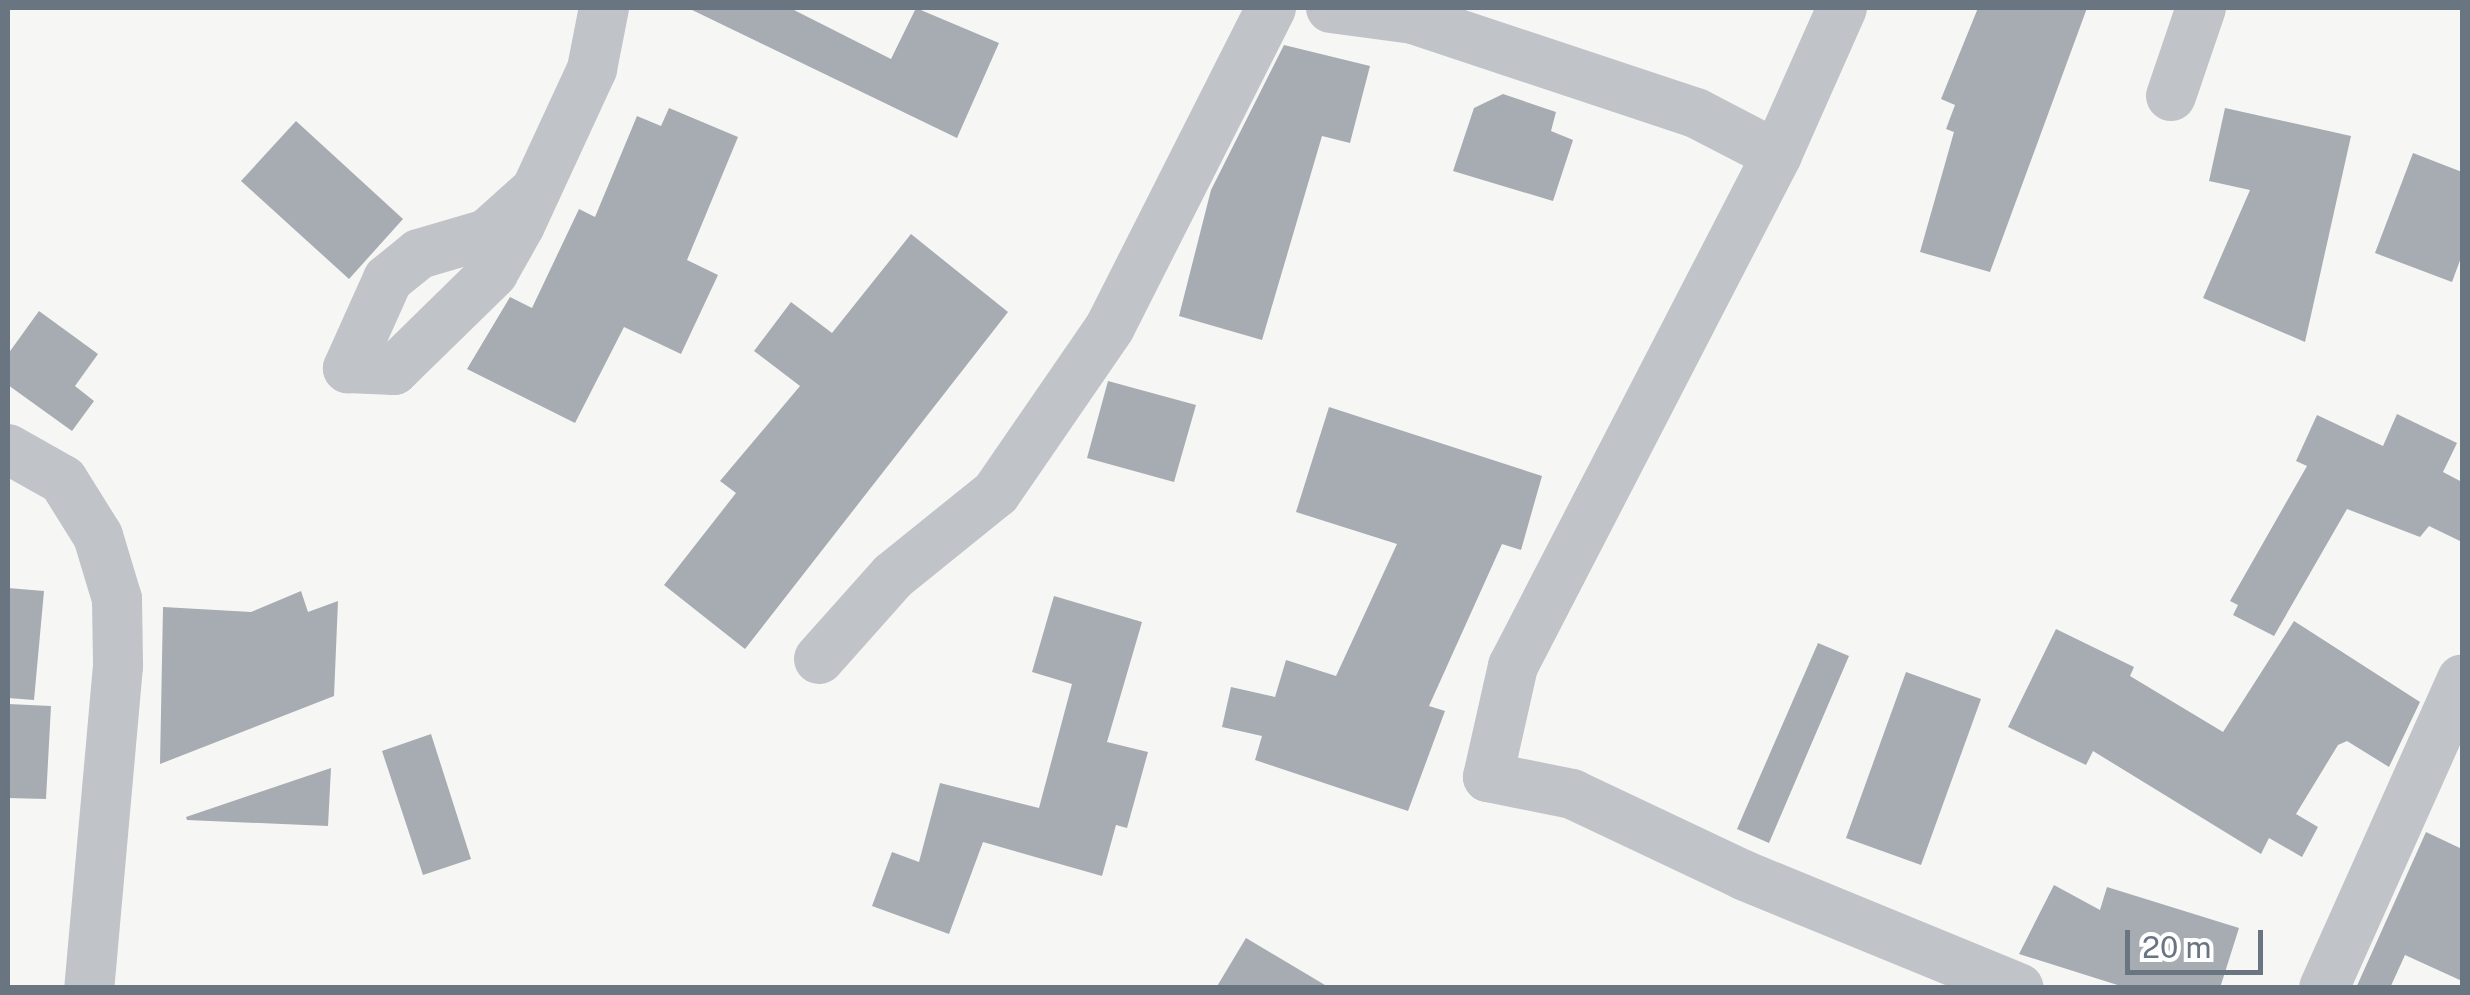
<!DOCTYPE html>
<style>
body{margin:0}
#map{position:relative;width:2470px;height:995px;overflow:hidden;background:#f6f6f4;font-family:"Public Sans",sans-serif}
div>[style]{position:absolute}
.building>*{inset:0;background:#a6acb2}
.minor>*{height:50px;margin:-25px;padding:0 25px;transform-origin:25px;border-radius:25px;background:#c0c3c7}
span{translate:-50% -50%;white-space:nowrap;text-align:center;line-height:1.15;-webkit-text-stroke:10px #fff;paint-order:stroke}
.frame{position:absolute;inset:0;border:10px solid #697581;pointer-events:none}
.scale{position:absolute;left:2125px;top:930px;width:138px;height:45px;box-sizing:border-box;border:5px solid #697581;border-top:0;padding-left:12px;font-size:30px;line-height:35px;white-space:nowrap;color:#697581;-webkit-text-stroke:8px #fff;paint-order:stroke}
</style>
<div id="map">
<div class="building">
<i style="clip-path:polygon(688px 8px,790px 8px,891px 59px,916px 8px,999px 43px,957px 138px)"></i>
<i style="clip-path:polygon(1978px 8px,2087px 8px,1990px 272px,1920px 252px,1954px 132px,1946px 129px,1955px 105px,1941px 99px)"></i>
<i style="clip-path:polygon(1284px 45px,1370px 66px,1350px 143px,1322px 136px,1262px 340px,1179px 316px,1211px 190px)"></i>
<i style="clip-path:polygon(1503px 94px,1556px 112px,1551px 131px,1573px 140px,1553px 201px,1453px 171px,1474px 108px)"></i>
<i style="clip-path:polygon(669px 108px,738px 137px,687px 260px,718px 275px,681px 354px,624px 327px,575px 423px,467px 369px,510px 297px,532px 308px,579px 209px,595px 217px,637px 116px,661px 126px)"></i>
<i style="clip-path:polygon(2225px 108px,2351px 136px,2305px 342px,2203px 298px,2250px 190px,2209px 181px)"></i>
<i style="clip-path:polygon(296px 121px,403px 219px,349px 279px,241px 181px)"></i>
<i style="clip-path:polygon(2413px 153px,2462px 172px,2462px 255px,2452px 282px,2375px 253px)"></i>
<i style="clip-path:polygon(911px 234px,1008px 312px,745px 649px,664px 585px,736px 493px,720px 481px,800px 386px,754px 351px,791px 302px,832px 333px)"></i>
<i style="clip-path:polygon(39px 311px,98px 354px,75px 386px,94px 401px,72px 431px,8px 385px,8px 354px)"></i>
<i style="clip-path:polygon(1108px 381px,1196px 405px,1174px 482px,1087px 458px)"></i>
<i style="clip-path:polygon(1329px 407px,1542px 476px,1521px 550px,1502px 544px,1429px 706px,1445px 711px,1408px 811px,1255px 760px,1262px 736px,1222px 727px,1231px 687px,1275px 697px,1286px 660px,1336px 676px,1397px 544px,1296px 512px)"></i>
<i style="clip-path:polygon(2397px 414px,2457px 443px,2443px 472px,2462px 482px,2462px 542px,2429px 526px,2420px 537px,2347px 509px,2274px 636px,2233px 615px,2238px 605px,2230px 601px,2307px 466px,2296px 461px,2317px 415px,2383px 446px)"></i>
<i style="clip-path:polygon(8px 588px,44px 591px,34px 700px,8px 698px)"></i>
<i style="clip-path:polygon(301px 591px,308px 612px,338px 601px,334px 696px,160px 764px,163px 607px,251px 612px)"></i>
<i style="clip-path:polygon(1054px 596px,1142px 622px,1107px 742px,1148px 752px,1127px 828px,1116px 825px,1102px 876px,983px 842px,949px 934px,872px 906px,892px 852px,919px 862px,940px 783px,1039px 808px,1072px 684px,1032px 672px)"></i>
<i style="clip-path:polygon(2294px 621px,2420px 702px,2389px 767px,2347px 741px,2338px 745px,2296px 814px,2318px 827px,2302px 857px,2269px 838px,2261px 854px,2093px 751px,2086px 765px,2008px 727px,2056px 629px,2134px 667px,2130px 676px,2223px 732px)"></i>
<i style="clip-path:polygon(1818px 643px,1849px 656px,1769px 843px,1737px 829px)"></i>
<i style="clip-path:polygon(1906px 672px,1981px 699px,1921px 865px,1846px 838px)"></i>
<i style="clip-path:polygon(8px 704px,51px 706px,46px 799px,8px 798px)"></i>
<i style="clip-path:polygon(431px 734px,471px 859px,423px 875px,382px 751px)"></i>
<i style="clip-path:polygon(331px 768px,328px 826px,187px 820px,186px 817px)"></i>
<i style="clip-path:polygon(2426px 832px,2462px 849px,2462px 981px,2405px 955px,2390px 988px,2356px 988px)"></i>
<i style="clip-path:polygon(2054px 885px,2100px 910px,2107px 887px,2239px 928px,2220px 988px,2127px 988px,2019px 954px)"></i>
<i style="clip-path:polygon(1246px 938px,1330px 988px,1216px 988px)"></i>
</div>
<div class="minor">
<i style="left:1331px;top:8px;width:83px;rotate:7.6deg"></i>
<i style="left:1413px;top:19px;width:298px;rotate:18.4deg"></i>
<i style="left:1696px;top:113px;width:91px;rotate:27.4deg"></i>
<i style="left:1842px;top:8px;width:161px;rotate:113.9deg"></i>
<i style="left:1777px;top:155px;width:575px;rotate:117.32deg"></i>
<i style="left:1513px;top:666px;width:114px;rotate:102.7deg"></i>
<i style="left:1488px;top:777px;width:86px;rotate:11.4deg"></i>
<i style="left:1572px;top:794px;width:189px;rotate:25.3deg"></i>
<i style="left:1743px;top:875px;width:298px;rotate:22.3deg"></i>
<i style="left:2171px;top:96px;width:93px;rotate:-71.2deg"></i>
<i style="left:536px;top:190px;width:66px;rotate:138.1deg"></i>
<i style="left:487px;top:234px;width:71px;rotate:163.6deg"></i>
<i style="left:419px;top:254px;width:40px;rotate:141deg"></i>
<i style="left:388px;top:279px;width:98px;rotate:114.2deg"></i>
<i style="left:348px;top:368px;width:46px;rotate:2.5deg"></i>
<i style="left:394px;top:370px;width:139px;rotate:-44.4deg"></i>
<i style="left:493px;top:273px;width:55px;rotate:-60.6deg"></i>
<i style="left:520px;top:225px;width:172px;rotate:-65.2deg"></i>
<i style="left:592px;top:69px;width:62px;rotate:-78.9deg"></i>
<i style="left:8px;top:449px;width:63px;rotate:29.4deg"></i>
<i style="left:63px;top:480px;width:66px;rotate:58deg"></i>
<i style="left:98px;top:536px;width:66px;rotate:73.2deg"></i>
<i style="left:117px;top:599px;width:67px;rotate:89.1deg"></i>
<i style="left:118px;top:666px;width:323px;rotate:95.1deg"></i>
<i style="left:819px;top:659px;width:111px;rotate:-48.3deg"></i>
<i style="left:893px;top:576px;width:132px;rotate:-38.9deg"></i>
<i style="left:996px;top:493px;width:201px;rotate:-55.5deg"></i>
<i style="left:1110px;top:327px;width:357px;rotate:-63.2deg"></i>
<i style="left:2324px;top:988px;width:338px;rotate:-65.9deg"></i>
</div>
<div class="frame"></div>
<div class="scale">20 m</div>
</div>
